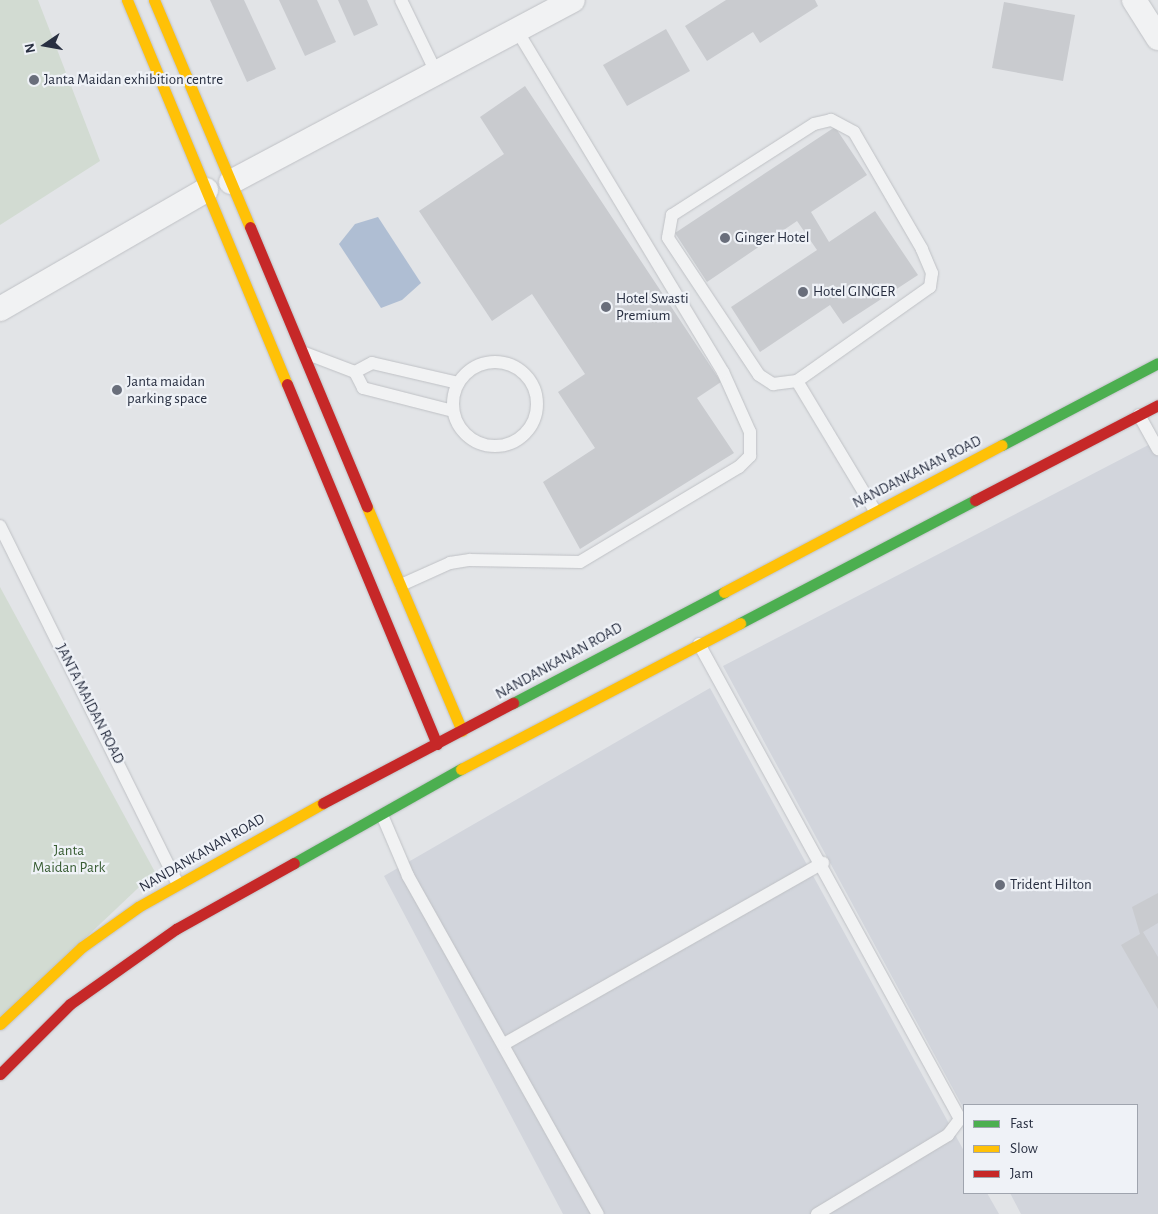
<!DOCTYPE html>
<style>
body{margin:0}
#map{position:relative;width:1158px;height:1214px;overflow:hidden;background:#e2e4e7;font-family:"Alegreya Sans",sans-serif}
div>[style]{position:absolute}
.built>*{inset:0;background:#d2d5dc}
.green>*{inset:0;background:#d2dbd2}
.water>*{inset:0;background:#afbed3}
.building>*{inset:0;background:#c9cbcf}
.roads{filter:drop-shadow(0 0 1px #bfc1c5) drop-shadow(0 0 1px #bfc1c5)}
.lane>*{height:12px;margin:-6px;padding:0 6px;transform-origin:6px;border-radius:6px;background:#f1f2f3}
.lane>.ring{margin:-6px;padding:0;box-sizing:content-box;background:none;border:12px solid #f1f2f3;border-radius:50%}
.street>*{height:24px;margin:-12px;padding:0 12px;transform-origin:12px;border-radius:12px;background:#f1f2f3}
.fast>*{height:11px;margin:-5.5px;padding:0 5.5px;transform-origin:5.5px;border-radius:5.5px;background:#4caf50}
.slow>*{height:11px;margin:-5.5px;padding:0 5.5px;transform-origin:5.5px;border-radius:5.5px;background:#ffc107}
.jam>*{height:11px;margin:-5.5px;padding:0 5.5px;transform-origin:5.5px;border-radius:5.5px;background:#c62828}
.dots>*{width:14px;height:14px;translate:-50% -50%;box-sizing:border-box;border:2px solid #eff2f7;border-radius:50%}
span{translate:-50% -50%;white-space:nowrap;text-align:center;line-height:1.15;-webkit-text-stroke:4.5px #eff2f7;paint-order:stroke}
.poi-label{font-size:15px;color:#282f41}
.left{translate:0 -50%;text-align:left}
.street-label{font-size:15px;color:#282f41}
.park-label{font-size:15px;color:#395d34}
.legend{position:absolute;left:963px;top:1104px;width:175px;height:90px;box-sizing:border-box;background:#eff2f7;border:1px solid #9fa4ae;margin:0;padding:6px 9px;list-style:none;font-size:15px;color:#282f41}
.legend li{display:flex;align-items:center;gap:10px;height:25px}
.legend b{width:25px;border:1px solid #9fa4ae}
.north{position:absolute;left:20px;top:20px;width:50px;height:50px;-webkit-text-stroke:4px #eff2f7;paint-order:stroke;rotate:258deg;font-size:14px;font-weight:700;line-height:20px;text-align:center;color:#282f41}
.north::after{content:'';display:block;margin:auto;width:18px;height:22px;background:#282f41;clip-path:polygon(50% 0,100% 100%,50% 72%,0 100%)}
</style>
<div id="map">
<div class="built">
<i style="clip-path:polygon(1158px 440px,1158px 1214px,1021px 1214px,1010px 1193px,1137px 1193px,1137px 1105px,964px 1105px,964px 1109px,723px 666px)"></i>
<i style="clip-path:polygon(710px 688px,964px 1151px,964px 1193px,987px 1193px,999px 1214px,563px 1214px,384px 876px)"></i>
</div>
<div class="green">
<i style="clip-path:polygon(0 0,38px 0,100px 161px,0 225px)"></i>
<i style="clip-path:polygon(0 587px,155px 872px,0 1019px)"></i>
</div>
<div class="water">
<i style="clip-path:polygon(378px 217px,421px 283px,402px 300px,381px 308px,339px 244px,355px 224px)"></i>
</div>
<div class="building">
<i style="clip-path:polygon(210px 0,244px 0,276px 69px,247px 82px)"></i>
<i style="clip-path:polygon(279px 0,317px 0,336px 42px,305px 56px)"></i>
<i style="clip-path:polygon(338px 0,367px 0,378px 25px,354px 36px)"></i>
<i style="clip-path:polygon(726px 0,815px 0,818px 6px,760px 43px,753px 32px,707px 61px,685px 26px)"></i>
<i style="clip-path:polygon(1004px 2px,1075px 15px,1063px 81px,992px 68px)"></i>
<i style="clip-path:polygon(666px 29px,690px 71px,627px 106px,603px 65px)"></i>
<i style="clip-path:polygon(525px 86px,721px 382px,697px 398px,734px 453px,580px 549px,543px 482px,595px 448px,558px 392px,585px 374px,532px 294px,492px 321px,419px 211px,504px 154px,480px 117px)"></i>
<i style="clip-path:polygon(835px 127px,867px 175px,811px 212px,829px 242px,875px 211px,918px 275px,843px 324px,830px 305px,760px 352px,731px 307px,817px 250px,797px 221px,707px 282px,675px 233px)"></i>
<i style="clip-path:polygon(1158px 893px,1158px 923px,1143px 932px,1158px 957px,1158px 1009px,1121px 945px,1140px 934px,1132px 907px)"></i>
</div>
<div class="roads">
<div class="lane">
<i style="left:401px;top:0;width:82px;rotate:64.1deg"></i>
<i style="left:305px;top:353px;width:53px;rotate:20.8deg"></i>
<i style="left:355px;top:372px;width:18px;rotate:63deg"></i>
<i style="left:363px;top:388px;width:93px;rotate:14.3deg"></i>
<i class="ring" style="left:453px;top:362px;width:72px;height:72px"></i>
<i style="left:355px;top:372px;width:19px;rotate:-28deg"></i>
<i style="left:372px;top:363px;width:88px;rotate:13.1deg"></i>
<i style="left:797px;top:381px;width:163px;rotate:-35.3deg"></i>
<i style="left:930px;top:287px;width:14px;rotate:-82deg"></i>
<i style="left:932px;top:273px;width:26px;rotate:-113deg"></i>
<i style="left:922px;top:249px;width:135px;rotate:-120.2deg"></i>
<i style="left:854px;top:132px;width:26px;rotate:-152deg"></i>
<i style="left:831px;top:120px;width:17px;rotate:167deg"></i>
<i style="left:814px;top:124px;width:169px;rotate:147.3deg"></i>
<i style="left:672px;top:215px;width:23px;rotate:100deg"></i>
<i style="left:668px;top:238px;width:164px;rotate:56.4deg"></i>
<i style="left:759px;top:375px;width:17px;rotate:33deg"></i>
<i style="left:773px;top:384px;width:24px;rotate:-7deg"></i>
<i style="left:797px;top:381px;width:152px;rotate:59deg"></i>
<i style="left:1139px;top:415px;width:39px;rotate:61deg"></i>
<i style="left:0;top:526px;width:400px;rotate:63.6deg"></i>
<i style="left:401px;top:585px;width:54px;rotate:-24.2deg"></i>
<i style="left:450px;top:563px;width:20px;rotate:-9deg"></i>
<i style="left:470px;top:560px;width:110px;rotate:1deg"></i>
<i style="left:580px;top:562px;width:185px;rotate:-30.9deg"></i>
<i style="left:739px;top:467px;width:16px;rotate:-45deg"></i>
<i style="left:750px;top:456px;width:24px;rotate:-90deg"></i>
<i style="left:750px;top:432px;width:66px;rotate:-114.2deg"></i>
<i style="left:723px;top:372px;width:399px;rotate:-121.1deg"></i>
<i style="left:699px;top:644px;width:542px;rotate:61.21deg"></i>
<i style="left:960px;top:1119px;width:20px;rotate:127deg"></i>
<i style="left:948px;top:1135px;width:153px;rotate:148.9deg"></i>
<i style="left:382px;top:815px;width:66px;rotate:66.9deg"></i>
<i style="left:408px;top:876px;width:388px;rotate:60.7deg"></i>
<i style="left:504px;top:1044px;width:367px;rotate:-29.6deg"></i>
</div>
<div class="street">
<i style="left:1134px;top:0;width:45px;rotate:57.7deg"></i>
<i style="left:231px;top:182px;width:387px;rotate:-28deg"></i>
<i style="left:0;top:309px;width:238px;rotate:-30deg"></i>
</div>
<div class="fast">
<i style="left:1002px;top:445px;width:176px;rotate:-27.7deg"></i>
<i style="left:740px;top:623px;width:265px;rotate:-27.6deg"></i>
<i style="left:513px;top:703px;width:238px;rotate:-27.7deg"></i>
<i style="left:294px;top:863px;width:192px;rotate:-29.4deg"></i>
</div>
<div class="slow">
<i style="left:127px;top:0;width:416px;rotate:67.4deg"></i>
<i style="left:154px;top:0;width:246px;rotate:67.1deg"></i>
<i style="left:367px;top:507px;width:243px;rotate:67deg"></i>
<i style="left:724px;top:592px;width:314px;rotate:-27.9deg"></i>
<i style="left:461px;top:769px;width:315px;rotate:-27.6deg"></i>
<i style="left:0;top:1024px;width:112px;rotate:-43.2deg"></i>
<i style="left:82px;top:947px;width:69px;rotate:-35.5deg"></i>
<i style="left:138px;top:907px;width:212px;rotate:-29.3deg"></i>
</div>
<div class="jam">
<i style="left:250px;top:227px;width:303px;rotate:67.3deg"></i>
<i style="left:287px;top:384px;width:390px;rotate:67.4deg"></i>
<i style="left:975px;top:500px;width:206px;rotate:-27.4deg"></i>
<i style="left:323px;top:803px;width:215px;rotate:-27.8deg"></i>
<i style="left:0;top:1074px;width:99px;rotate:-45deg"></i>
<i style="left:70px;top:1004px;width:130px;rotate:-35.3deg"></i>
<i style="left:176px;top:929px;width:135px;rotate:-29.2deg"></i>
</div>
</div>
<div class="dots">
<i style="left:34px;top:80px;background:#696e7b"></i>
<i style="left:725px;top:238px;background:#696e7b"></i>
<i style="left:803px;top:292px;background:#696e7b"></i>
<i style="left:606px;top:307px;background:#696e7b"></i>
<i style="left:117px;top:390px;background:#696e7b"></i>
<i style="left:1000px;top:885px;background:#696e7b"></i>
</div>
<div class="poi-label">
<span class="left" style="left:44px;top:80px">Janta Maidan exhibition centre</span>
<span class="left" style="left:735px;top:238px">Ginger Hotel</span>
<span class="left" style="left:813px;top:292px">Hotel GINGER</span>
<span class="left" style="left:616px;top:307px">Hotel Swasti<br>Premium</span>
<span class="left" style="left:127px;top:390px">Janta maidan<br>parking space</span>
<span class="left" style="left:1010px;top:885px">Trident Hilton</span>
</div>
<div class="street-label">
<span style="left:917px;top:472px;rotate:-27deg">NANDANKANAN ROAD</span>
<span style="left:559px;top:661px;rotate:-29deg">NANDANKANAN ROAD</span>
<span style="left:90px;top:704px;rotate:63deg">JANTA MAIDAN ROAD</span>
<span style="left:202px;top:853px;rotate:-30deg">NANDANKANAN ROAD</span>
</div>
<div class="park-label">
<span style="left:69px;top:859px">Janta<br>Maidan Park</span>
</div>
<ul class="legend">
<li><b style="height:6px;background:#4caf50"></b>Fast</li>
<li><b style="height:6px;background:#ffc107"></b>Slow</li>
<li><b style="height:6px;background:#c62828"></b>Jam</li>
</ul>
<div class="north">N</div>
</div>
